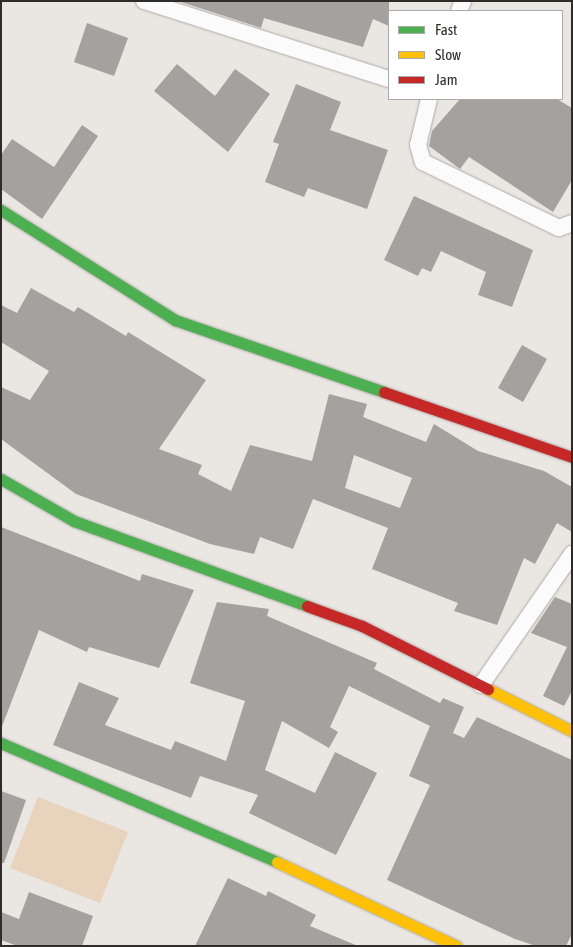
<!DOCTYPE html>
<style>
body{margin:0}
#map{position:relative;width:573px;height:947px;overflow:hidden;background:#eae6e2;font-family:"Asap Condensed",sans-serif}
div>[style]{position:absolute}
.green>*{inset:0;background:#e8d4bd}
.building>*{inset:0;background:#a4a19e}
.roads{filter:drop-shadow(0 0 1px #afaca8) drop-shadow(0 0 1px #afaca8)}
.street>*{height:16px;margin:-8px;padding:0 8px;transform-origin:8px;border-radius:8px;background:#fcfbfb}
.fast>*{height:11px;margin:-5.5px;padding:0 5.5px;transform-origin:5.5px;border-radius:5.5px;background:#4caf50}
.slow>*{height:11px;margin:-5.5px;padding:0 5.5px;transform-origin:5.5px;border-radius:5.5px;background:#ffc107}
.jam>*{height:11px;margin:-5.5px;padding:0 5.5px;transform-origin:5.5px;border-radius:5.5px;background:#c62828}
span{translate:-50% -50%;white-space:nowrap;text-align:center;line-height:1.15;-webkit-text-stroke:5px #fff;paint-order:stroke}
.frame{position:absolute;inset:0;border:2px solid #2e2b28;pointer-events:none}
.legend{position:absolute;left:388px;top:10px;width:175px;height:90px;box-sizing:border-box;background:#fff;border:1px solid #abaaa9;margin:0;padding:6px 9px;list-style:none;font-size:15px;color:#2e2b28}
.legend li{display:flex;align-items:center;gap:10px;height:25px}
.legend b{width:25px;border:1px solid #abaaa9}
</style>
<div id="map">
<div class="green">
<i style="clip-path:polygon(38px 797px,128px 832px,100px 903px,10px 868px)"></i>
</div>
<div class="building">
<i style="clip-path:polygon(178px 1px,389px 1px,389px 26px,373px 19px,363px 47px,264px 18px,261px 28px)"></i>
<i style="clip-path:polygon(87px 23px,128px 38px,114px 76px,74px 62px)"></i>
<i style="clip-path:polygon(177px 64px,215px 96px,235px 69px,270px 94px,228px 152px,154px 91px)"></i>
<i style="clip-path:polygon(296px 84px,341px 102px,330px 130px,388px 150px,367px 209px,308px 188px,304px 197px,265px 182px,279px 144px,273px 142px)"></i>
<i style="clip-path:polygon(460px 99px,557px 99px,572px 108px,572px 180px,553px 212px,469px 157px,460px 169px,429px 146px,432px 131px)"></i>
<i style="clip-path:polygon(82px 125px,98px 136px,42px 219px,1px 189px,1px 155px,12px 139px,54px 167px)"></i>
<i style="clip-path:polygon(414px 196px,533px 250px,512px 307px,478px 295px,486px 272px,441px 251px,431px 272px,422px 268px,418px 276px,384px 260px)"></i>
<i style="clip-path:polygon(evenodd,31px 288px,74px 312px,78px 307px,126px 336px,128px 332px,206px 380px,159px 449px,202px 465px,198px 474px,231px 491px,250px 445px,312px 461px,329px 394px,367px 404px,363px 417px,426px 442px,434px 424px,478px 451px,544px 471px,572px 487px,572px 532px,557px 523px,535px 564px,524px 558px,497px 625px,454px 611px,458px 603px,372px 569px,388px 528px,313px 499px,293px 549px,260px 537px,254px 554px,210px 544px,76px 494px,1px 439px,1px 387px,30px 400px,49px 371px,1px 342px,1px 305px,17px 313px,31px 288px,354px 455px,412px 478px,400px 508px,345px 488px,354px 455px)"></i>
<i style="clip-path:polygon(522px 345px,547px 359px,523px 402px,498px 388px)"></i>
<i style="clip-path:polygon(1px 527px,140px 581px,142px 574px,194px 590px,159px 668px,89px 647px,87px 652px,39px 630px,1px 729px)"></i>
<i style="clip-path:polygon(555px 597px,572px 604px,572px 691px,564px 706px,543px 696px,567px 647px,531px 633px)"></i>
<i style="clip-path:polygon(217px 602px,269px 609px,267px 616px,377px 663px,374px 669px,440px 703px,443px 698px,464px 707px,453px 733px,464px 738px,477px 717px,572px 760px,572px 934px,566px 946px,536px 946px,515px 939px,387px 880px,430px 785px,409px 776px,430px 726px,349px 686px,330px 727px,338px 732px,329px 748px,282px 721px,265px 770px,315px 793px,335px 752px,377px 773px,336px 855px,249px 813px,258px 795px,200px 776px,191px 798px,53px 745px,79px 682px,119px 698px,105px 725px,171px 750px,175px 741px,226px 761px,245px 701px,190px 683px)"></i>
<i style="clip-path:polygon(1px 791px,26px 800px,4px 863px,1px 863px)"></i>
<i style="clip-path:polygon(228px 878px,266px 896px,268px 891px,316px 915px,310px 926px,358px 946px,195px 946px)"></i>
<i style="clip-path:polygon(29px 892px,93px 916px,82px 946px,18px 946px,1px 940px,1px 912px,19px 919px)"></i>
</div>
<div class="roads">
<div class="street">
<i style="left:144px;top:1px;width:257px;rotate:17.7deg"></i>
<i style="left:459px;top:11px;width:11px;rotate:-68deg"></i>
<i style="left:429px;top:99px;width:47px;rotate:103.4deg"></i>
<i style="left:418px;top:145px;width:18px;rotate:74deg"></i>
<i style="left:423px;top:162px;width:151px;rotate:25.9deg"></i>
<i style="left:559px;top:228px;width:14px;rotate:-21deg"></i>
<i style="left:481px;top:685px;width:160px;rotate:-55.2deg"></i>
</div>
<div class="fast">
<i style="left:1px;top:210px;width:206px;rotate:32.3deg"></i>
<i style="left:175px;top:320px;width:221px;rotate:19deg"></i>
<i style="left:1px;top:479px;width:84px;rotate:29.9deg"></i>
<i style="left:74px;top:521px;width:248px;rotate:20deg"></i>
<i style="left:1px;top:743px;width:301px;rotate:23.3deg"></i>
</div>
<div class="slow">
<i style="left:488px;top:689px;width:94px;rotate:26.6deg"></i>
<i style="left:277px;top:862px;width:198px;rotate:25.1deg"></i>
</div>
<div class="jam">
<i style="left:384px;top:392px;width:199px;rotate:19.1deg"></i>
<i style="left:307px;top:606px;width:59px;rotate:20deg"></i>
<i style="left:362px;top:626px;width:141px;rotate:26.6deg"></i>
</div>
</div>
<div class="frame"></div>
<ul class="legend">
<li><b style="height:6px;background:#4caf50"></b>Fast</li>
<li><b style="height:6px;background:#ffc107"></b>Slow</li>
<li><b style="height:6px;background:#c62828"></b>Jam</li>
</ul>
</div>
